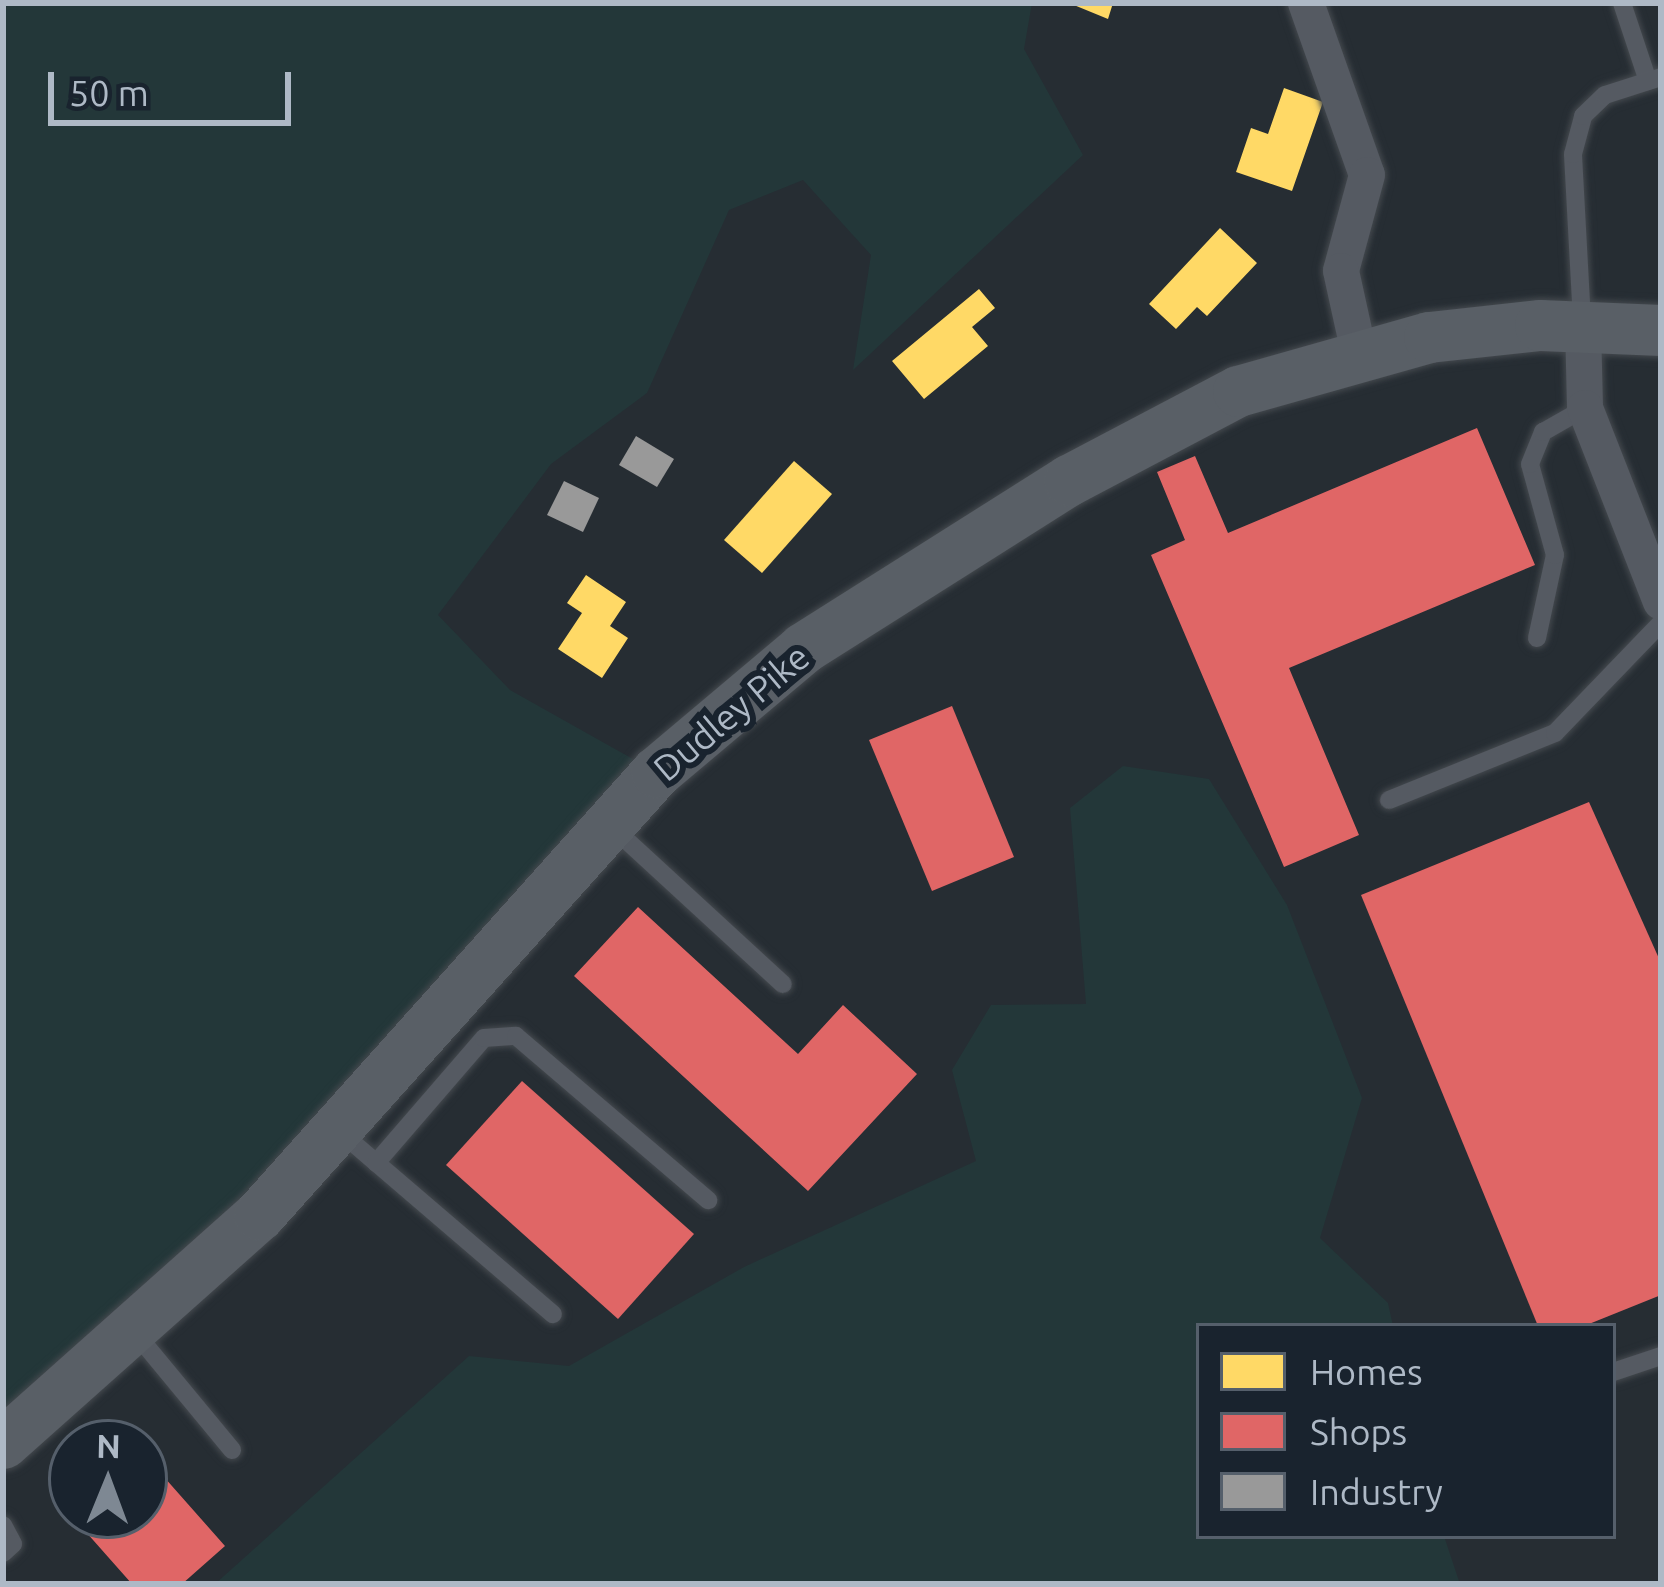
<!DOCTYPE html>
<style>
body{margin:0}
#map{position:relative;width:1664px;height:1587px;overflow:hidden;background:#262d33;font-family:Ubuntu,sans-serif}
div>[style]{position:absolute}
.green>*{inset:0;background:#233739}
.homes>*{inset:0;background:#ffd966}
.shops>*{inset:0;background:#e06666}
.industry>*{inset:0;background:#999}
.roads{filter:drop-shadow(0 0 3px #44494e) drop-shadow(0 0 3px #44494e)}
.lane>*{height:18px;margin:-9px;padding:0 9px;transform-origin:9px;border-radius:9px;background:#555a62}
.street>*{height:36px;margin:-18px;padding:0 18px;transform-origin:18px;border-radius:18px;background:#555a62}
.secondary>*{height:51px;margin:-25.5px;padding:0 25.5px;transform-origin:25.5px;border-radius:25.5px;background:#595f66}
span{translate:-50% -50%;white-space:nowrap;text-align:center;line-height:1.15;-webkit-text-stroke:12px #19232e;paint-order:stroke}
.street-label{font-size:36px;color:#aeb9c6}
.frame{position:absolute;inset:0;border:6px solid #aeb9c6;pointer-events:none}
.legend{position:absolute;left:1196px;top:1323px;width:420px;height:216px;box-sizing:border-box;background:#19232e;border:3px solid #555f6b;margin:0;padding:15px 21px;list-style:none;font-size:36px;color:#aeb9c6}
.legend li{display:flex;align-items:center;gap:24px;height:60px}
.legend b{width:60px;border:3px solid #555f6b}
.north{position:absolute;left:48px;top:1419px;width:120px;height:120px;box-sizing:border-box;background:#19232e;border:3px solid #555f6b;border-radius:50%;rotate:1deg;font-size:33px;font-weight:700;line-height:48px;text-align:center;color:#aeb9c6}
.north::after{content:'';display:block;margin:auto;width:42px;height:54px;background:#7e8893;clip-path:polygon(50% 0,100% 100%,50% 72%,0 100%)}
.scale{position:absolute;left:48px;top:72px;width:243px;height:54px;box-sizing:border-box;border:6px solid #aeb9c6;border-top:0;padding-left:15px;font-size:36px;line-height:42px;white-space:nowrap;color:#aeb9c6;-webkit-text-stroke:9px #19232e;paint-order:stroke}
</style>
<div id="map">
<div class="green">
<i style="clip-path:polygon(3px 3px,1032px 3px,1024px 49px,1083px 155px,853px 370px,871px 255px,803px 180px,729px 210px,647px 393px,551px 464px,438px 615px,510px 690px,656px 772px,3px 1443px)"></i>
<i style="clip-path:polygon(1123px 766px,1209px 779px,1287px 905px,1362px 1098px,1320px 1238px,1388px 1303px,1393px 1326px,1199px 1326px,1199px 1536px,1444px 1536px,1460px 1584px,215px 1584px,469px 1356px,569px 1366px,744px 1267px,976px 1161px,952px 1070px,991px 1005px,1086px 1004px,1070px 808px)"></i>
</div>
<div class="homes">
<i style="clip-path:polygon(1069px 3px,1113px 3px,1108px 19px)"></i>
<i style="clip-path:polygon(1284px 88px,1323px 102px,1292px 191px,1236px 172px,1251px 128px,1268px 134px)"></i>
<i style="clip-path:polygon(1220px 228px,1257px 263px,1207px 316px,1197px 307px,1176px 329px,1149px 304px)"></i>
<i style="clip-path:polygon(979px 289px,995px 308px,972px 327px,988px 346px,924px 399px,892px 361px)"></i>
<i style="clip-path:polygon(794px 461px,832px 494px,762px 573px,724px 540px)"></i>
<i style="clip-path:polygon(586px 575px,626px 602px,610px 626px,628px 638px,602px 678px,558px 649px,582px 613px,567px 603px)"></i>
</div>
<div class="shops">
<i style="clip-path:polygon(1477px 428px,1535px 565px,1289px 668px,1359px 835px,1284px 867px,1151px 555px,1185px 540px,1157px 472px,1195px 456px,1228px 533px)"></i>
<i style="clip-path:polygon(952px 706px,1014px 857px,932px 891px,869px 740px)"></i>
<i style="clip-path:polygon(1589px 802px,1661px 963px,1661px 1295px,1584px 1326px,1538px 1326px,1361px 895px)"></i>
<i style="clip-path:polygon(638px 907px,798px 1054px,843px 1005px,917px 1074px,808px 1191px,574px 976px)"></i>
<i style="clip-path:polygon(522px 1081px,694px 1234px,618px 1319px,446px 1165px)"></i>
<i style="clip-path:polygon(149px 1460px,225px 1546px,182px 1584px,132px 1584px,78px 1523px,87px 1515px,144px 1515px)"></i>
</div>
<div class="industry">
<i style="clip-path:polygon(636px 436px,674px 459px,657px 487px,619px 465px)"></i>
<i style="clip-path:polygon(564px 481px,599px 498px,583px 532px,547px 515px)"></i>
</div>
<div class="roads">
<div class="lane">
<i style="left:1622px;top:3px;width:82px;rotate:71.6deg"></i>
<i style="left:1582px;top:321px;width:167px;rotate:-93.1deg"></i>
<i style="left:1573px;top:154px;width:39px;rotate:-75deg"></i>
<i style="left:1583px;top:116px;width:30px;rotate:-44deg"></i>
<i style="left:1605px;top:95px;width:59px;rotate:-17.8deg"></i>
<i style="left:1537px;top:638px;width:85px;rotate:-77.8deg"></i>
<i style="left:1555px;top:555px;width:94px;rotate:-105.4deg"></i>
<i style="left:1530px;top:464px;width:35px;rotate:-68deg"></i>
<i style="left:1543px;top:432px;width:48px;rotate:-29.7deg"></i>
<i style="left:1389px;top:800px;width:179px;rotate:-22deg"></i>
<i style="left:1555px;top:733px;width:153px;rotate:-46.1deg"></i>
<i style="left:612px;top:827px;width:232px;rotate:42.6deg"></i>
<i style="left:338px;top:1130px;width:283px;rotate:40.6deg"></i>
<i style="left:376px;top:1163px;width:165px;rotate:-49.2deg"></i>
<i style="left:484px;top:1038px;width:32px;rotate:-4deg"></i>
<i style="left:516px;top:1036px;width:253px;rotate:40.5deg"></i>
<i style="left:132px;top:1329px;width:157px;rotate:50.4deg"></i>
<i style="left:1613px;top:1372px;width:51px;rotate:-18.4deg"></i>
<i style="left:3px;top:1525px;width:21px;rotate:62deg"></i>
<i style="left:13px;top:1544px;width:13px;rotate:138deg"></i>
</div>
<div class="street">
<i style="left:1306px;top:3px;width:182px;rotate:70.5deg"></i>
<i style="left:1367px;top:175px;width:99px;rotate:105.2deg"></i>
<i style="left:1341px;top:271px;width:84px;rotate:77.6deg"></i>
<i style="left:1583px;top:325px;width:83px;rotate:88.6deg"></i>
<i style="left:1585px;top:408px;width:208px;rotate:68.6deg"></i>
</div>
<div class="secondary">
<i style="left:3px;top:1443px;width:343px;rotate:-41.7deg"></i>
<i style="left:259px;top:1215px;width:595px;rotate:-48.13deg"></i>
<i style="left:656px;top:772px;width:192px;rotate:-40.1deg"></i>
<i style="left:803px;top:648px;width:315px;rotate:-32.3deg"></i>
<i style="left:1069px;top:480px;width:191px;rotate:-27.8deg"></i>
<i style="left:1238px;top:391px;width:198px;rotate:-15.8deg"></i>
<i style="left:1429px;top:337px;width:112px;rotate:-6.2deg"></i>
<i style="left:1540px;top:325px;width:121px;rotate:2.4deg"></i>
</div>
</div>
<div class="street-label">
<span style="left:731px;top:712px;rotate:-40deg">Dudley Pike</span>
</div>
<div class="frame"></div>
<ul class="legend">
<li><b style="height:33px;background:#ffd966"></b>Homes</li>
<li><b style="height:33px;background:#e06666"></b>Shops</li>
<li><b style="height:33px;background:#999"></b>Industry</li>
</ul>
<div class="north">N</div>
<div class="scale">50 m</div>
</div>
